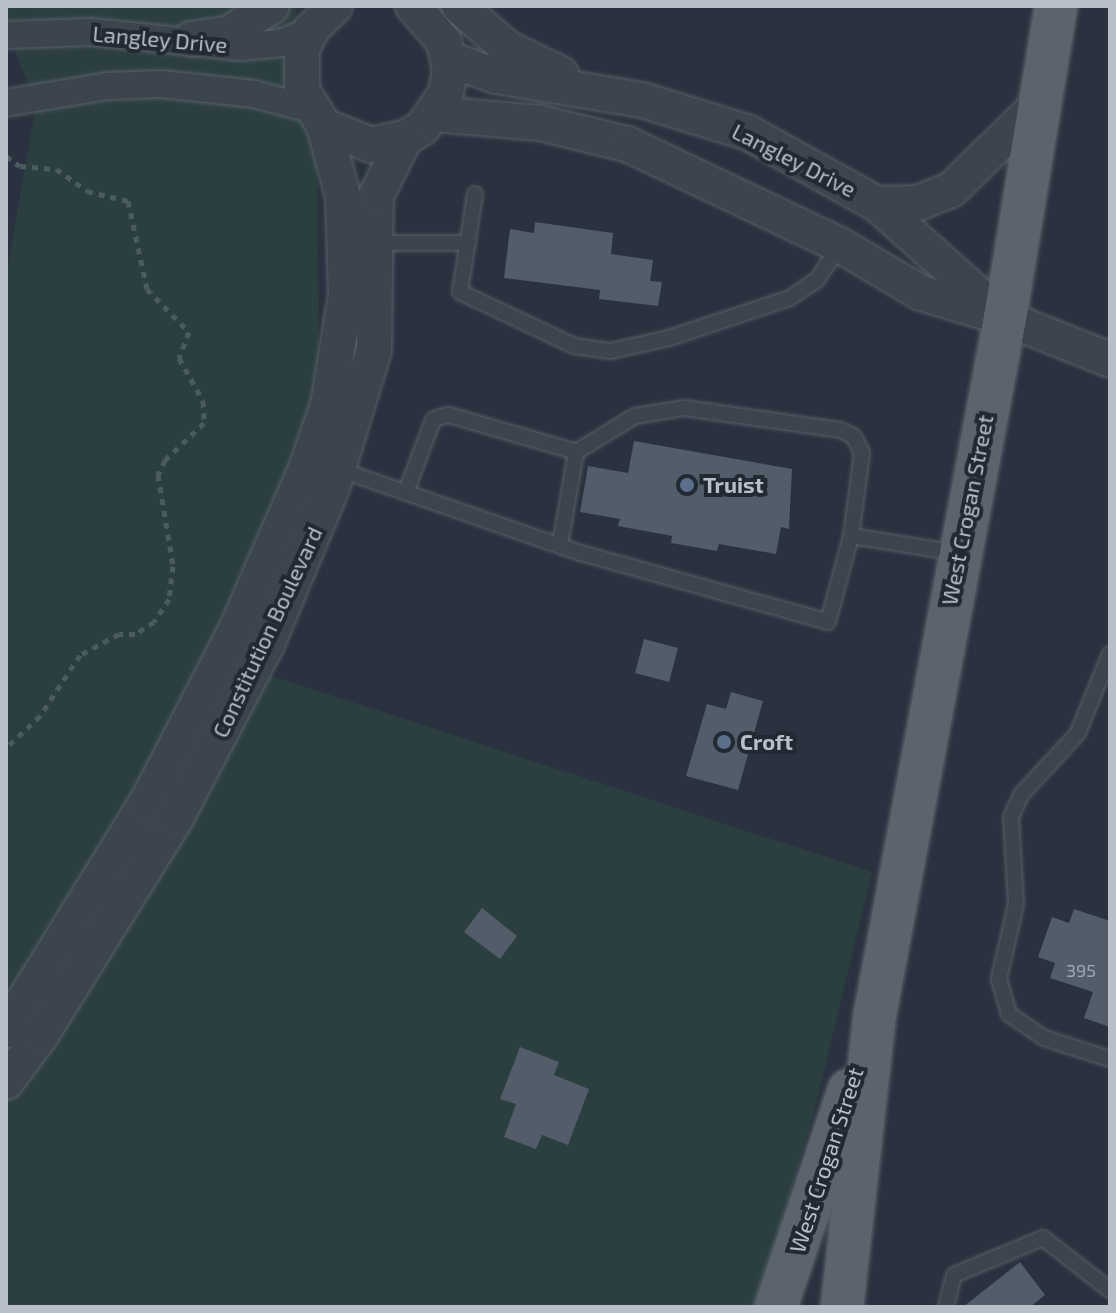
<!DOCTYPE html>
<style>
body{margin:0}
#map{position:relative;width:1116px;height:1313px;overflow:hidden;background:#29323e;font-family:"Exo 2",sans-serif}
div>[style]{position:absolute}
.green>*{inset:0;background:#2c3f40}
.building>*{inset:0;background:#525d69}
.path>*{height:5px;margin-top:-2.5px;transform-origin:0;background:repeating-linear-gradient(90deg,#4b5c5e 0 6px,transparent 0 12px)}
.roads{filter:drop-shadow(0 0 2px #575f69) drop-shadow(0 0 2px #575f69)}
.service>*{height:14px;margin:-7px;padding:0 7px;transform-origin:7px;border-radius:7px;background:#3c444e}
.minor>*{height:26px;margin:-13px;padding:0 13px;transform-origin:13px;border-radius:13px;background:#3c444e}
.tertiary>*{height:34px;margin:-17px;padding:0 17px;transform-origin:17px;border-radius:17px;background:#3c444e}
.primary>*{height:42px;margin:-21px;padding:0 21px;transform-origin:21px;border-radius:21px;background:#5b636e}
.dots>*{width:22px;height:22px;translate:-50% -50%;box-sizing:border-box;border:4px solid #212933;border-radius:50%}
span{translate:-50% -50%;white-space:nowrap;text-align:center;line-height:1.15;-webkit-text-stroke:8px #212933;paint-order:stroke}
.number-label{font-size:18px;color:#9fa6b1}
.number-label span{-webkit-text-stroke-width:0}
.street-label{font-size:22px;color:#b9bfc9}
.poi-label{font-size:22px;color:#b9bfc9;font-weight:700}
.left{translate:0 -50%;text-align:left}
.frame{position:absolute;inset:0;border:8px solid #b9bfc9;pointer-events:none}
</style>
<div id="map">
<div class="green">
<i style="clip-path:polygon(6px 6px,295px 6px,317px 150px,320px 494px,236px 664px,872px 872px,814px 1112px,757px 1307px,6px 1307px,6px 276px,36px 106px,6px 26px)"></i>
</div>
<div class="building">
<i style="clip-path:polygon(535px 222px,613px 233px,611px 254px,653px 260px,650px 281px,662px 282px,658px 306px,599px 299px,600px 290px,504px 278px,510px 229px,534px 233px)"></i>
<i style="clip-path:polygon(634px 441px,792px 469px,789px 529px,781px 527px,776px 554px,719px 544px,717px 551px,671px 543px,672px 536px,618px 526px,620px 519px,580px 512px,588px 466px,628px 473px)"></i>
<i style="clip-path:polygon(644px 639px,678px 648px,669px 682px,635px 673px)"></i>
<i style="clip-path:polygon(731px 692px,763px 701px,738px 790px,686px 776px,707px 704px,726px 709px)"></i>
<i style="clip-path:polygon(482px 908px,517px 936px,500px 959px,464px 932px)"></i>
<i style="clip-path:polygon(1074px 909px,1110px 921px,1110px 1027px,1084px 1018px,1093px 992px,1050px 978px,1055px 963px,1038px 957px,1052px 917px,1069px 923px)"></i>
<i style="clip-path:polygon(520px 1047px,559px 1062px,554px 1075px,589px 1089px,568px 1145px,542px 1135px,536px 1149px,504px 1137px,516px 1104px,500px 1099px)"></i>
<i style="clip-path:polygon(1020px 1262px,1045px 1295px,1030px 1307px,963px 1307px)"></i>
</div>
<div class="path">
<i style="left:6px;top:156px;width:17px;rotate:36deg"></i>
<i style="left:20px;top:166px;width:36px;rotate:5deg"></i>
<i style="left:56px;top:169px;width:38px;rotate:35deg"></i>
<i style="left:87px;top:191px;width:42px;rotate:13.7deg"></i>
<i style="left:128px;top:201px;width:90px;rotate:77.8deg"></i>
<i style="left:147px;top:289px;width:60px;rotate:45.7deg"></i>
<i style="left:189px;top:332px;width:28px;rotate:111deg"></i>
<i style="left:179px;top:358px;width:49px;rotate:60.8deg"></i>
<i style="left:203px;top:401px;width:22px;rotate:87deg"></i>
<i style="left:204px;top:423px;width:54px;rotate:136.5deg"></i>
<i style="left:165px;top:460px;width:17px;rotate:115deg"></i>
<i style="left:158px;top:475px;width:92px;rotate:80.6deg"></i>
<i style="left:173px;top:566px;width:33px;rotate:97deg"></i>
<i style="left:169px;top:599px;width:27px;rotate:123deg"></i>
<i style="left:154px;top:622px;width:22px;rotate:148deg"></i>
<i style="left:135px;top:634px;width:16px;rotate:180deg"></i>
<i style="left:119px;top:634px;width:44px;rotate:151.7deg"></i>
<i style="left:80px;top:655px;width:73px;rotate:123.3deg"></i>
<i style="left:40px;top:716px;width:47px;rotate:136.7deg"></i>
</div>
<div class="roads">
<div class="service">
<i style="left:475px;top:194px;width:99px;rotate:98.7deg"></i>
<i style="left:460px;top:292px;width:126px;rotate:25.3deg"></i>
<i style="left:574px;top:346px;width:37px;rotate:8deg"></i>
<i style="left:611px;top:351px;width:59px;rotate:-12.6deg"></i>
<i style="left:669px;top:338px;width:127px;rotate:-18.3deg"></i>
<i style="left:790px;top:298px;width:32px;rotate:-34deg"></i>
<i style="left:817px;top:280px;width:42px;rotate:-56.7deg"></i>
<i style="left:377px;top:243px;width:91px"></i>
<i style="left:338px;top:469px;width:257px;rotate:19.1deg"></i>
<i style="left:581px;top:553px;width:256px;rotate:15.6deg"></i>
<i style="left:828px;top:622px;width:89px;rotate:-75deg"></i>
<i style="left:851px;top:536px;width:108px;rotate:9deg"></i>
<i style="left:406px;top:492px;width:77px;rotate:-69.4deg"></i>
<i style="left:433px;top:420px;width:8px;rotate:-23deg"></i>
<i style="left:440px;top:417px;width:9px;rotate:-13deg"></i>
<i style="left:449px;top:415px;width:132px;rotate:16.2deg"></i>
<i style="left:576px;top:452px;width:69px;rotate:-31.4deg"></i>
<i style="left:635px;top:416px;width:50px;rotate:-9.3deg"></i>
<i style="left:684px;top:408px;width:159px;rotate:8deg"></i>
<i style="left:841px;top:430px;width:15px;rotate:28deg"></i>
<i style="left:854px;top:437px;width:18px;rotate:63deg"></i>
<i style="left:862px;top:453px;width:84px;rotate:97.5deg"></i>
<i style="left:560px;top:545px;width:94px;rotate:-80.2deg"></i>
<i style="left:1110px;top:654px;width:85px;rotate:112.1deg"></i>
<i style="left:1078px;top:733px;width:84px;rotate:132.6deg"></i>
<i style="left:1021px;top:795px;width:24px;rotate:114deg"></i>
<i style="left:1011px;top:817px;width:87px;rotate:86.7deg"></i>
<i style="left:1016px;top:904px;width:77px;rotate:102.8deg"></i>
<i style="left:999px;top:979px;width:36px;rotate:74deg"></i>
<i style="left:1009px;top:1014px;width:42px;rotate:34.4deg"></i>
<i style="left:1044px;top:1038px;width:69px;rotate:17.7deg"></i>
<i style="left:946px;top:1307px;width:33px;rotate:-76deg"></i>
<i style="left:954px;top:1275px;width:96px;rotate:-22.6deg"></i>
<i style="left:1043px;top:1238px;width:85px;rotate:37.8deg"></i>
</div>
<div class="minor">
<i style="left:6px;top:35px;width:85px;rotate:-2deg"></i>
<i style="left:91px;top:32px;width:151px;rotate:5.7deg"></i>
<i style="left:241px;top:47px;width:40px;rotate:-5.7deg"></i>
<i style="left:281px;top:43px;width:33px;rotate:-23deg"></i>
<i style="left:6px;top:103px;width:103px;rotate:-9.5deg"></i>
<i style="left:108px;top:86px;width:53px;rotate:-2.2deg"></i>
<i style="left:161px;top:84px;width:94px;rotate:6.1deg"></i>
<i style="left:254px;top:94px;width:58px;rotate:15deg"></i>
</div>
<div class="tertiary">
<i style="left:335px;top:6px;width:34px;rotate:135deg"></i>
<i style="left:311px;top:30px;width:21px;rotate:115deg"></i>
<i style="left:302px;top:49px;width:41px;rotate:90deg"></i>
<i style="left:302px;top:90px;width:42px;rotate:58.6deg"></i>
<i style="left:324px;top:126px;width:51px;rotate:22deg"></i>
<i style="left:371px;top:145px;width:35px;rotate:-12deg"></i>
<i style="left:405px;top:138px;width:20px;rotate:-30deg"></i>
<i style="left:422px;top:128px;width:42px;rotate:-55.6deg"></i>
<i style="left:446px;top:93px;width:23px;rotate:-80deg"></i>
<i style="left:450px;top:70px;width:29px;rotate:-102deg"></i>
<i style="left:444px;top:42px;width:48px;rotate:-130.7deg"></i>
<i style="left:459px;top:6px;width:64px;rotate:41.2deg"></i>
<i style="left:507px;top:48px;width:60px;rotate:25.7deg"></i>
<i style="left:191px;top:39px;width:37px;rotate:-8deg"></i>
<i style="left:228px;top:34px;width:52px;rotate:-32.5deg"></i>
<i style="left:449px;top:59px;width:50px;rotate:19.9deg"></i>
<i style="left:496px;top:76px;width:148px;rotate:9.3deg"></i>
<i style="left:642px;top:100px;width:112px;rotate:17.1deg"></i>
<i style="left:749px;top:133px;width:146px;rotate:29deg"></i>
<i style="left:877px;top:204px;width:162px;rotate:41.8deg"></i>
<i style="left:435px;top:114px;width:105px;rotate:4.9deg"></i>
<i style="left:540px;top:123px;width:89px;rotate:13.6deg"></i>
<i style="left:627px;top:144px;width:236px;rotate:25.4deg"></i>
<i style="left:840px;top:245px;width:94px;rotate:30.7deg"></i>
<i style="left:921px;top:293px;width:88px;rotate:16.6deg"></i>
<i style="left:1005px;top:318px;width:113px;rotate:21.8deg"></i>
<i style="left:877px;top:204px;width:41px;rotate:-1.4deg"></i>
<i style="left:918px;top:203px;width:35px;rotate:-22deg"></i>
<i style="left:951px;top:190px;width:122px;rotate:-44.3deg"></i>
<i style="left:6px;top:1030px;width:268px;rotate:-58.3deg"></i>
<i style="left:147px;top:802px;width:196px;rotate:-62.7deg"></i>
<i style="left:237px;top:628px;width:176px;rotate:-66.6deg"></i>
<i style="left:307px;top:466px;width:65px;rotate:-71deg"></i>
<i style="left:328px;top:405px;width:111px;rotate:-80.7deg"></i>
<i style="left:346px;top:295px;width:99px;rotate:-91.7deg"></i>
<i style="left:343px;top:196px;width:73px;rotate:-105.2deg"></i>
<i style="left:6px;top:1082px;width:59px;rotate:-53.3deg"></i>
<i style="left:41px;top:1035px;width:256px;rotate:-58.1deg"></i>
<i style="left:176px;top:818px;width:196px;rotate:-62.4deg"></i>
<i style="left:267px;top:644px;width:169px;rotate:-67.4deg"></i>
<i style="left:332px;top:488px;width:144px;rotate:-73.1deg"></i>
<i style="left:374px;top:350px;width:154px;rotate:-89.3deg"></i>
<i style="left:376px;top:196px;width:65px;rotate:-63.4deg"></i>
</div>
<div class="primary">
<i style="left:776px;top:1307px;width:229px;rotate:-71.4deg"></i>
<i style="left:842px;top:1307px;width:295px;rotate:-83.6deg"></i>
<i style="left:875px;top:1014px;width:708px;rotate:-79.42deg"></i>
<i style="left:1005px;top:318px;width:316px;rotate:-80.7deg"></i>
</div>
</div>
<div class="dots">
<i style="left:687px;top:485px;background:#5c6f8a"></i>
<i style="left:724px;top:742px;background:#5c6f8a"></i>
</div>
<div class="number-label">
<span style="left:1081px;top:970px">395</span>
</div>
<div class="street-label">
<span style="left:160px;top:39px;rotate:5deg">Langley Drive</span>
<span style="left:794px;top:160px;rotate:27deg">Langley Drive</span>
<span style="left:967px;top:510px;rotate:-79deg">West Crogan Street</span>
<span style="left:267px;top:632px;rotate:-65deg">Constitution Boulevard</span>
<span style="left:826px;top:1160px;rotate:-72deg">West Crogan Street</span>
</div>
<div class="poi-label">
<span class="left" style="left:703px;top:485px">Truist</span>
<span class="left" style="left:740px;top:742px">Croft</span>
</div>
<div class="frame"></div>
</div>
